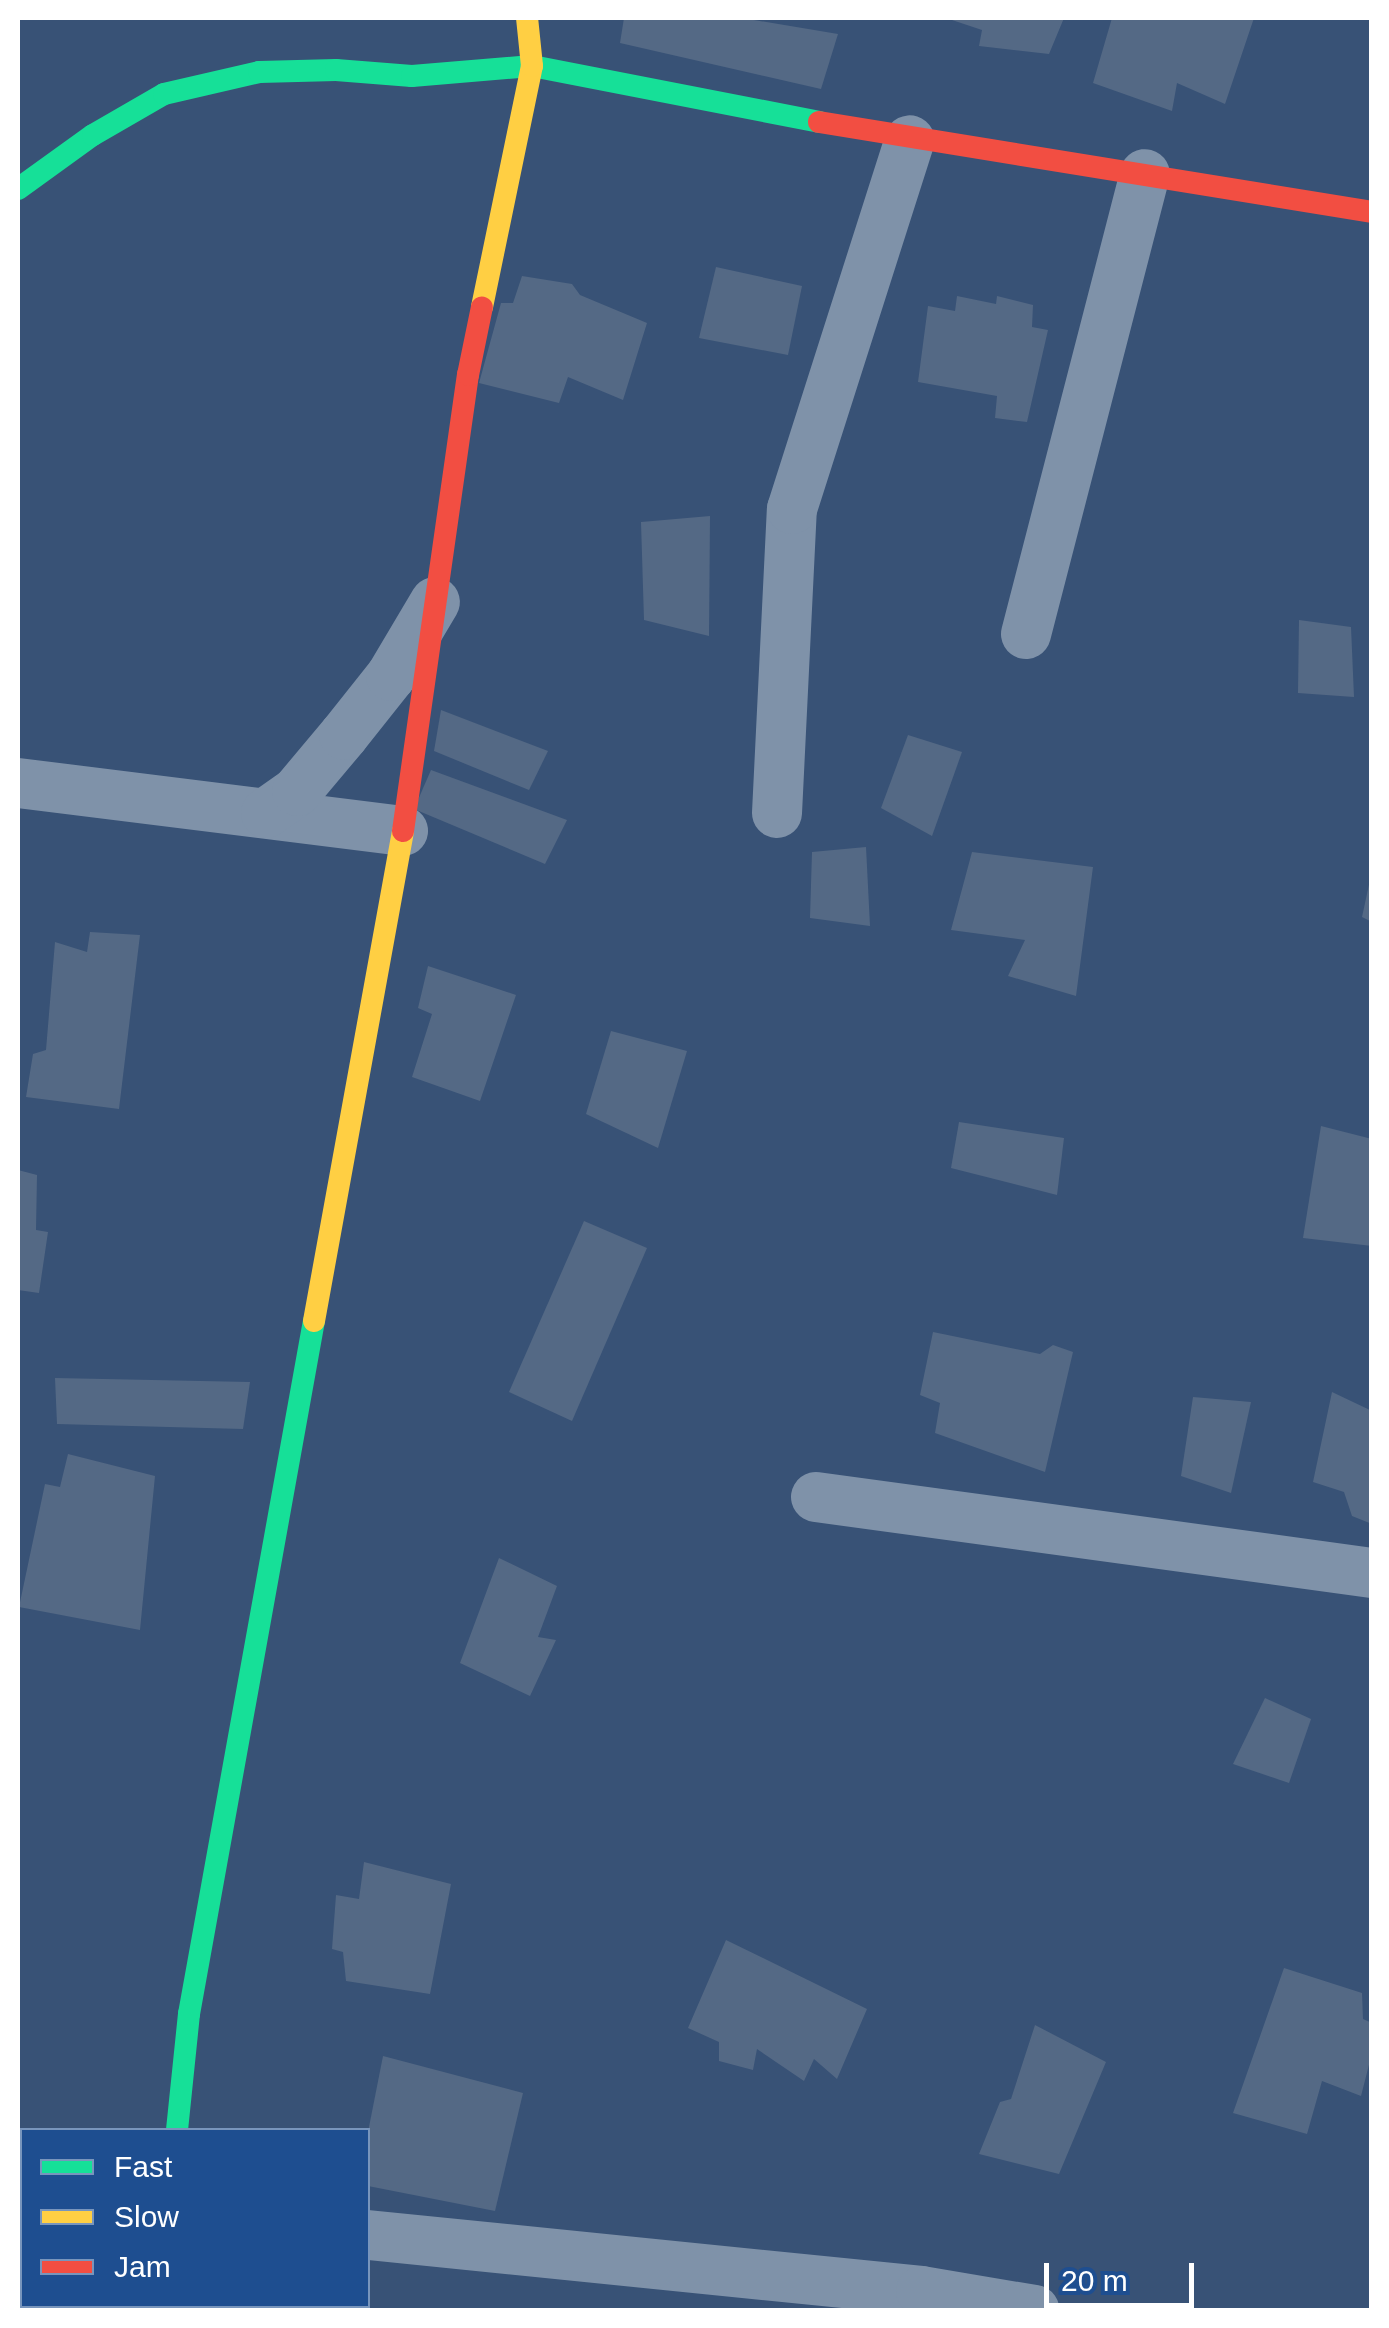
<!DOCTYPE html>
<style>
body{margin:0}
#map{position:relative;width:1389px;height:2328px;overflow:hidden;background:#385276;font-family:Helvetica,sans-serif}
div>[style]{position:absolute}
.building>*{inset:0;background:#546985}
.street>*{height:50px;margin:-25px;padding:0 25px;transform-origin:25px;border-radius:25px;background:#7f92a9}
.fast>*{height:22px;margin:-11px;padding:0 11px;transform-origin:11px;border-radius:11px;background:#16e098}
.slow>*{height:22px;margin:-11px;padding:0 11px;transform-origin:11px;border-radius:11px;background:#ffcf43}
.jam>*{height:22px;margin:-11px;padding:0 11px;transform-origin:11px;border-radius:11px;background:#f24e42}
span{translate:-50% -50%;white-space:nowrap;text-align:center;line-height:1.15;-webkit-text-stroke:10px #1e4e90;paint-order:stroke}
.frame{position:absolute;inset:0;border:20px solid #fff;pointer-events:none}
.legend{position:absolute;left:20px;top:2128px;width:350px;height:180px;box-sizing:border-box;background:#1e4e90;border:2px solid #7895bc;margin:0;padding:12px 18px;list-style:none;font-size:30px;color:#fff}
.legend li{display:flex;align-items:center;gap:20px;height:50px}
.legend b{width:50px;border:2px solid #7895bc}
.scale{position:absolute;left:1044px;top:2263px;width:150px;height:45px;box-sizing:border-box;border:5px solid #fff;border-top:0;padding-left:12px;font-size:30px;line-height:35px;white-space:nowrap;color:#fff;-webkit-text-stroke:8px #1e4e90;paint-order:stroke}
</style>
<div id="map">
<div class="building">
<i style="clip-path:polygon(624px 18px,742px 18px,838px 34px,821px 89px,620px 43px)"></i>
<i style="clip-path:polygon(946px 18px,1064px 18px,1049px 54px,979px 46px,982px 30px)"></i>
<i style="clip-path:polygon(1112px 18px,1254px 18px,1225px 104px,1177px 83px,1172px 111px,1093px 83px)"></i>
<i style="clip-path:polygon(716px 267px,802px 286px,788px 355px,699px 338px)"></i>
<i style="clip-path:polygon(522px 276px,572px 284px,580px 295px,647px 323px,623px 400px,568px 377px,559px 403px,479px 383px,501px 303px,513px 303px)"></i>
<i style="clip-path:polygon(957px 296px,996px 304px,997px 296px,1033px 305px,1032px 327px,1048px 330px,1027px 422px,995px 418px,997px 396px,918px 382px,928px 306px,955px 311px)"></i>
<i style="clip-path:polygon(710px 516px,709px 636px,644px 620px,641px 522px)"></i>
<i style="clip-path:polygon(1299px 620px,1351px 627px,1354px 697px,1298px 693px)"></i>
<i style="clip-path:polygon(441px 710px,548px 751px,529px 790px,434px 751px)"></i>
<i style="clip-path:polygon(908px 735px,962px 752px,932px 836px,881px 808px)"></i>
<i style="clip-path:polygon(431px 770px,567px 820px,545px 864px,414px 809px)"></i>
<i style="clip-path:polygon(866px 847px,870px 926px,810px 918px,812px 852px)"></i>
<i style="clip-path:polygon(972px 852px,1093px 867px,1076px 996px,1008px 976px,1025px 940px,951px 930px)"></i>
<i style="clip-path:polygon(1370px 880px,1372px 880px,1372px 922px,1362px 917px)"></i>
<i style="clip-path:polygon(90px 932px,140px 935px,119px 1109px,26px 1097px,33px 1054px,46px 1050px,55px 942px,87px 952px)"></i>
<i style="clip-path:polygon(428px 966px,516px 995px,480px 1101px,412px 1077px,432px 1014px,418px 1008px)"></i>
<i style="clip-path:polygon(611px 1031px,687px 1051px,658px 1148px,586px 1114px)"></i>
<i style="clip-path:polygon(959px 1122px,1064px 1138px,1057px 1195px,951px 1168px)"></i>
<i style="clip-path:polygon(1321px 1126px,1372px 1139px,1372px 1246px,1303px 1238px)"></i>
<i style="clip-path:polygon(18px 1170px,37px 1175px,36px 1230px,48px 1232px,39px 1293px,18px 1290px)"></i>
<i style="clip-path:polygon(584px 1221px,647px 1248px,572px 1421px,509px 1392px)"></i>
<i style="clip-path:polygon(933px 1332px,1040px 1354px,1053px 1345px,1073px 1352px,1045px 1472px,935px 1433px,940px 1403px,920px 1395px)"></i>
<i style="clip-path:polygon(55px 1378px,250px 1382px,243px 1429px,57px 1424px)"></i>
<i style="clip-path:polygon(1332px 1392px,1372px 1411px,1372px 1524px,1352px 1516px,1344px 1492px,1313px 1482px)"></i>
<i style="clip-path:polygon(1193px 1397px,1251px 1402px,1231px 1493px,1181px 1476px)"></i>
<i style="clip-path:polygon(68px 1454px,155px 1476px,140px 1630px,19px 1607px,45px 1484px,60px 1487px)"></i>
<i style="clip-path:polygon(499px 1558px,557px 1586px,538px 1637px,556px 1640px,530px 1696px,460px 1663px)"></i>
<i style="clip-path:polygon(1265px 1698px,1311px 1719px,1289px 1783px,1233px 1764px)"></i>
<i style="clip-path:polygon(364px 1862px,451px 1884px,430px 1994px,346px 1981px,343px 1952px,332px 1949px,336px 1895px,359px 1899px)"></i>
<i style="clip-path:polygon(726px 1940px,867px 2009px,837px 2079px,814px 2059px,804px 2081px,757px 2049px,753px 2070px,719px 2061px,719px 2042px,688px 2028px)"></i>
<i style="clip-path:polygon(1284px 1968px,1362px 1993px,1363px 2019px,1372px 2023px,1372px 2053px,1361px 2096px,1322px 2081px,1307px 2134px,1233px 2113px)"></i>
<i style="clip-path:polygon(1035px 2025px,1106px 2062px,1059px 2174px,979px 2154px,1000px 2102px,1011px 2099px)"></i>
<i style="clip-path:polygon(383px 2056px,523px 2093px,495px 2211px,368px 2186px,368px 2132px)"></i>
</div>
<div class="street">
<i style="left:1026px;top:634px;width:475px;rotate:-75.5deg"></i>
<i style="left:18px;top:783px;width:388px;rotate:7.1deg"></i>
<i style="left:266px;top:813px;width:38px;rotate:-35deg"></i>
<i style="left:297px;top:791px;width:73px;rotate:-50deg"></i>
<i style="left:344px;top:735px;width:75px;rotate:-51.5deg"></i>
<i style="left:391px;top:676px;width:86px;rotate:-59.3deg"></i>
<i style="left:777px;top:813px;width:304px;rotate:-87.2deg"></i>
<i style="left:792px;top:509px;width:387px;rotate:-72.3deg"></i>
<i style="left:816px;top:1497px;width:561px;rotate:7.78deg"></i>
<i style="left:368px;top:2235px;width:556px;rotate:5.78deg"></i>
<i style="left:921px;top:2291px;width:115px;rotate:9.5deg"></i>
<i style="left:154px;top:2310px;width:4px;rotate:-90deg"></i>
</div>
<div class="fast">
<i style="left:18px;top:189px;width:92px;rotate:-35.8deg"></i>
<i style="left:93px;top:135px;width:82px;rotate:-30deg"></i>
<i style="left:164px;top:94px;width:98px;rotate:-13deg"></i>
<i style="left:259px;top:72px;width:77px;rotate:-1.5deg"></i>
<i style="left:336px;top:70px;width:76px;rotate:4.5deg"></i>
<i style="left:412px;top:76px;width:120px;rotate:-4.8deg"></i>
<i style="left:532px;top:66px;width:292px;rotate:11deg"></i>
<i style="left:177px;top:2130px;width:117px;rotate:-84.1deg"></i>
<i style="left:189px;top:2014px;width:704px;rotate:-79.78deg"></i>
</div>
<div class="slow">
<i style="left:482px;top:307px;width:246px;rotate:-78.3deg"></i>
<i style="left:532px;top:66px;width:48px;rotate:-95.9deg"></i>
<i style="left:314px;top:1321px;width:498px;rotate:-79.7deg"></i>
</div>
<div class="jam">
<i style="left:819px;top:122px;width:560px;rotate:9.24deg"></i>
<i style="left:403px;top:831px;width:461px;rotate:-81.9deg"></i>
<i style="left:468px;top:375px;width:69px;rotate:-78.4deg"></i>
</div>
<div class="frame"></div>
<ul class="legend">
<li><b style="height:12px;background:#16e098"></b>Fast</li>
<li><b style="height:12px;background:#ffcf43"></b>Slow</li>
<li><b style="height:12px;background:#f24e42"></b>Jam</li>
</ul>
<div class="scale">20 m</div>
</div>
